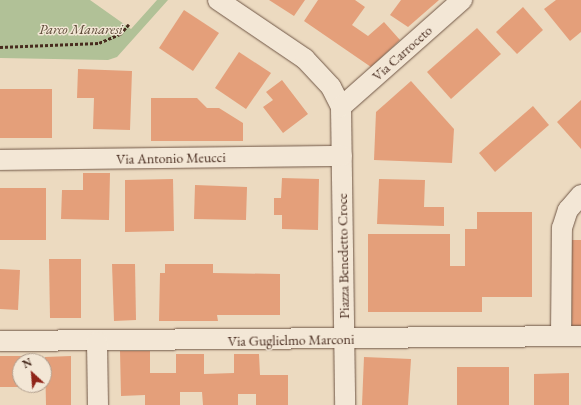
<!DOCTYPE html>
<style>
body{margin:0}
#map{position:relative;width:581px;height:405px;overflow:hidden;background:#ecdac0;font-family:"EB Garamond",serif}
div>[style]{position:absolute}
.green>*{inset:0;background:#b1c197}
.building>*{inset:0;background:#e49f7a}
.path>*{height:2.5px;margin-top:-1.25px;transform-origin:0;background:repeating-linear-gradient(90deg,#472b1e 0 3px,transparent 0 5px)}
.roads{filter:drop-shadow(0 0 1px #705746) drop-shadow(0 0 1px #705746)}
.minor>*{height:20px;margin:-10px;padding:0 10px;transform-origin:10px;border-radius:10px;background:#f3e7d6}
span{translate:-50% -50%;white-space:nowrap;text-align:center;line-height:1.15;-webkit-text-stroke:3px #f3e7d6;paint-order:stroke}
.park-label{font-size:14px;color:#5c4936;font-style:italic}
.street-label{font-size:14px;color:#472b1e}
.north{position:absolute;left:12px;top:353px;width:40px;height:40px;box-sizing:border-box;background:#f3e7d6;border:1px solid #ae9c8c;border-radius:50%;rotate:334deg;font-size:11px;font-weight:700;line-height:16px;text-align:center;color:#472b1e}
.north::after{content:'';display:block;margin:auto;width:14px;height:18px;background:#8f2418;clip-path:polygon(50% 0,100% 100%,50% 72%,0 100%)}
</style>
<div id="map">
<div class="green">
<i style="clip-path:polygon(0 0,90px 0,131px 29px,157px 0,168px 0,117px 57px,108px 60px,0 58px)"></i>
</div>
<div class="building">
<i style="clip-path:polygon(269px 0,305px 0,294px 16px)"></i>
<i style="clip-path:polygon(318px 0,355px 0,365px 7px,352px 25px,368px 36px,384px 22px,400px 40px,371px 67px,304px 21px)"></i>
<i style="clip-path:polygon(401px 0,439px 0,408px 27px,390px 15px)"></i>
<i style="clip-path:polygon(556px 0,581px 0,581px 32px,570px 41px,544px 9px)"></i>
<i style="clip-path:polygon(523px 7px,543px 30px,517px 54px,496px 32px)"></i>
<i style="clip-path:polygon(184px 10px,219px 33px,193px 71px,159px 48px)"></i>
<i style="clip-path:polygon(477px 28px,501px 54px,451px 99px,427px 72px)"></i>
<i style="clip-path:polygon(239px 52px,271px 73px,246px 109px,215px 88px)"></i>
<i style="clip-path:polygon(78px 69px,132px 71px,130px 130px,93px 129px,94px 98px,77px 98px)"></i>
<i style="clip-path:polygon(282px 80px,308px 114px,283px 133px,263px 107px,273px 100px,266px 92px)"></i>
<i style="clip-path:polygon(411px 81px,454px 129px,452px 163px,374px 160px,376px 112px)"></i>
<i style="clip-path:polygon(0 89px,52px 89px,52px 138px,0 138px)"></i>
<i style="clip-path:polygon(151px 98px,197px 98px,207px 108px,219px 108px,243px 123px,243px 141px,151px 141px)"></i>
<i style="clip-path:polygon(581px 100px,581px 149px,557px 122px)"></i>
<i style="clip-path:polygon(533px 106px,549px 125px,495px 172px,479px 153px)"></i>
<i style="clip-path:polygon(83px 173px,110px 173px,109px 220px,61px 219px,62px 190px,83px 190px)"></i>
<i style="clip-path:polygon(282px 178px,319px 179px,318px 230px,282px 229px,282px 215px,274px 215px,274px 198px,281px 198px)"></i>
<i style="clip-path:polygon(173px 179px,174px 231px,125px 232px,125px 180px)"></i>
<i style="clip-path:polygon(379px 179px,425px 180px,424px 207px,444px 207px,444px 226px,377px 224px)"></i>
<i style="clip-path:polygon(195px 185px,247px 187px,246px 220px,194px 219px)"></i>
<i style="clip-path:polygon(0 188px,46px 188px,46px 240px,0 240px)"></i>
<i style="clip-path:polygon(477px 212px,532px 212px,532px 297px,482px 297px,482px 312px,368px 312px,368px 234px,450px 234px,450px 266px,465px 266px,465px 229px,477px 229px)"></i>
<i style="clip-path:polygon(571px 240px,581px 240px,581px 326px,572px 326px)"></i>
<i style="clip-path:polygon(49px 259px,81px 259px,81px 318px,50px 318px)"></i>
<i style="clip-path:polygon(112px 264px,135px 264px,136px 320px,114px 321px)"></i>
<i style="clip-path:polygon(165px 264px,213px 264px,213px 273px,280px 274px,280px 315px,217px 315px,218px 321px,159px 321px,160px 273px,165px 273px)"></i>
<i style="clip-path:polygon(0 269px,20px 270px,18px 310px,0 309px)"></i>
<i style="clip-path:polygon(120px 351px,150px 351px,150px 373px,176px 373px,176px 354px,204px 354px,204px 374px,234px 373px,234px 354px,259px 354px,260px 375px,288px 375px,288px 405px,256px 405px,256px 394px,238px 394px,238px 405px,203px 405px,202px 392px,180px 392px,180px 405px,145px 405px,145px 395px,121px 396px)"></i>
<i style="clip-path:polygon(0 356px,25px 356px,25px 361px,20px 361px,20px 385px,26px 387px,0 387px)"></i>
<i style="clip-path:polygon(71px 356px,71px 405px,46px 405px,45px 357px)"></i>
<i style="clip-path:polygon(364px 357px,411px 359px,408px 405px,362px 405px)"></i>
<i style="clip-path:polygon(457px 367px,509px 367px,509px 405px,457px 405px)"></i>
<i style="clip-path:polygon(569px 373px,569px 405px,534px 405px,534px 374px)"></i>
</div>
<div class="path">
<i style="left:0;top:47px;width:99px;rotate:-2.3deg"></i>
<i style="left:99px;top:43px;width:23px;rotate:-23deg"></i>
<i style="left:120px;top:34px;width:13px;rotate:-48deg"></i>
</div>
<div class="roads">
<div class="minor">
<i style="left:218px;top:0;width:105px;rotate:34.1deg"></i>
<i style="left:305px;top:59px;width:38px;rotate:47deg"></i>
<i style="left:331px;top:87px;width:22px;rotate:63deg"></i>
<i style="left:341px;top:107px;width:298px;rotate:89.2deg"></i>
<i style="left:341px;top:107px;width:162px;rotate:-41.5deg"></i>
<i style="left:0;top:160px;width:342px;rotate:-0.7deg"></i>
<i style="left:561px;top:336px;width:108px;rotate:-89.5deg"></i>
<i style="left:562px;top:228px;width:19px;rotate:-72deg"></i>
<i style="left:568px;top:210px;width:20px;rotate:-49deg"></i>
<i style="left:0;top:341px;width:581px;rotate:-0.49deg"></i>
<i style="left:97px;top:342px;width:63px;rotate:89.1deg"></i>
</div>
</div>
<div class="park-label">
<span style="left:81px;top:29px">Parco Manaresi</span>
</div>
<div class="street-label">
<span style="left:402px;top:53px;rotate:-42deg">Via Carroceto</span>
<span style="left:171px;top:158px;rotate:-1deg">Via Antonio Meucci</span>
<span style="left:343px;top:256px;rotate:-91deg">Piazza Benedetto Croce</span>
<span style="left:291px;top:340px;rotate:-1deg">Via Guglielmo Marconi</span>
</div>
<div class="north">N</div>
</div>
